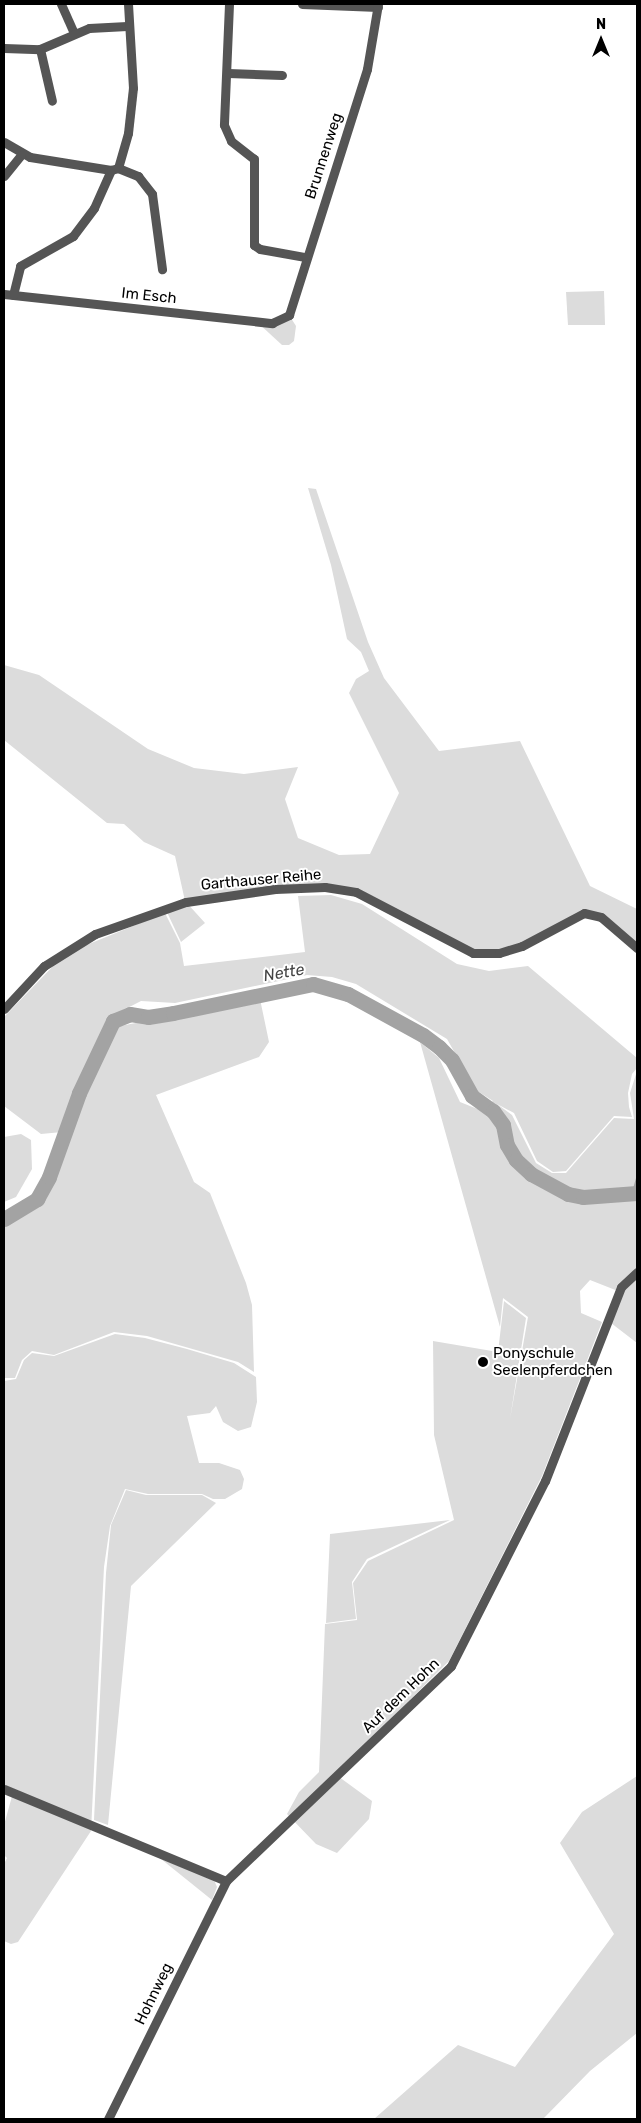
<!DOCTYPE html>
<style>
body{margin:0}
#map{position:relative;width:641px;height:2123px;overflow:hidden;background:#fff;font-family:Rubik,sans-serif}
div>[style]{position:absolute}
.green>*{inset:0;background:#dcdcdc}
.stream>*{height:2.5px;margin:-1.25px;padding:0 1.25px;transform-origin:1.25px;border-radius:1.25px;background:#a3a3a3}
.river>*{height:15px;margin:-7.5px;padding:0 7.5px;transform-origin:7.5px;border-radius:7.5px;background:#a3a3a3}
.street>*{height:9px;margin:-4.5px;padding:0 4.5px;transform-origin:4.5px;border-radius:4.5px;background:#555}
.dots>*{width:14px;height:14px;translate:-50% -50%;box-sizing:border-box;border:2px solid #fff;border-radius:50%}
span{translate:-50% -50%;white-space:nowrap;text-align:center;line-height:1.15;-webkit-text-stroke:4px #fff;paint-order:stroke}
.street-label{font-size:15px;color:#000}
.poi-label{font-size:15px;color:#000}
.left{translate:0 -50%;text-align:left}
.water-label{font-size:16px;color:#444;font-style:italic}
.frame{position:absolute;inset:0;border:5px solid #000;pointer-events:none}
.north{position:absolute;left:576px;top:15px;width:50px;height:50px;-webkit-text-stroke:4px #fff;paint-order:stroke;rotate:0deg;font-size:14px;font-weight:700;line-height:20px;text-align:center;color:#000}
.north::after{content:'';display:block;margin:auto;width:18px;height:22px;background:#000;clip-path:polygon(50% 0,100% 100%,50% 72%,0 100%)}
</style>
<div id="map">
<div class="green">
<i style="clip-path:polygon(604px 291px,605px 325px,568px 325px,566px 292px)"></i>
<i style="clip-path:polygon(289px 315px,296px 326px,294px 341px,289px 345px,282px 345px,257px 322px)"></i>
<i style="clip-path:polygon(308px 488px,316px 489px,368px 642px,384px 678px,439px 751px,520px 741px,590px 886px,637px 909px,637px 948px,612px 925px,584px 913px,522px 946px,473px 953px,370px 899px,325px 887px,186px 902px,205px 923px,181px 942px,165px 908px,185px 901px,175px 856px,144px 842px,124px 824px,107px 823px,4px 740px,4px 665px,39px 675px,148px 749px,194px 768px,244px 774px,298px 767px,285px 799px,298px 838px,339px 855px,370px 854px,399px 793px,349px 693px,356px 679px,369px 671px,361px 652px,347px 639px,331px 565px)"></i>
<i style="clip-path:polygon(331px 895px,362px 904px,457px 964px,489px 971px,528px 966px,637px 1058px,637px 1068px,632px 1074px,628px 1093px,629px 1107px,632px 1117px,614px 1116px,566px 1171px,553px 1172px,537px 1161px,514px 1113px,497px 1104px,512px 1115px,536px 1163px,552px 1173px,566px 1173px,614px 1118px,634px 1119px,630px 1093px,637px 1071px,637px 1343px,611px 1323px,623px 1293px,590px 1280px,580px 1291px,581px 1313px,602px 1322px,542px 1476px,449px 1661px,335px 1774px,372px 1801px,369px 1819px,337px 1853px,316px 1844px,287px 1814px,299px 1792px,319px 1772px,325px 1624px,357px 1620px,353px 1583px,368px 1561px,454px 1520px,434px 1435px,433px 1341px,498px 1352px,504px 1301px,526px 1318px,510px 1419px,528px 1317px,503px 1298px,500px 1327px,420px 1042px,439px 1058px,460px 1102px,480px 1110px,493px 1101px,476px 1090px,447px 1039px,356px 984px,332px 977px,307px 975px,175px 1003px,141px 1001px,108px 1018px,74px 1093px,62px 1132px,41px 1134px,4px 1106px,4px 1017px,57px 962px,84px 946px,165px 913px,180px 943px,184px 966px,305px 952px,298px 896px)"></i>
<i style="clip-path:polygon(260px 999px,269px 1042px,259px 1057px,156px 1095px,194px 1182px,210px 1193px,246px 1283px,252px 1305px,254px 1372px,238px 1362px,147px 1336px,114px 1332px,54px 1355px,32px 1351px,22px 1360px,15px 1378px,4px 1378px,4px 1223px,31px 1207px,47px 1189px,109px 1033px,115px 1027px)"></i>
<i style="clip-path:polygon(21px 1134px,31px 1140px,32px 1169px,16px 1197px,4px 1202px,4px 1137px)"></i>
<i style="clip-path:polygon(115px 1334px,145px 1338px,187px 1349px,234px 1363px,256px 1377px,257px 1402px,251px 1427px,238px 1431px,223px 1422px,216px 1406px,210px 1413px,187px 1416px,199px 1463px,219px 1463px,240px 1470px,244px 1479px,242px 1489px,225px 1499px,213px 1499px,202px 1494px,148px 1494px,125px 1489px,110px 1526px,104px 1567px,91px 1831px,18px 1942px,11px 1944px,4px 1941px,4px 1864px,7px 1858px,4px 1855px,4px 1825px,14px 1789px,4px 1785px,4px 1381px,16px 1379px,24px 1360px,32px 1353px,54px 1356px)"></i>
<i style="clip-path:polygon(126px 1490px,146px 1495px,202px 1495px,216px 1503px,131px 1586px,108px 1825px,94px 1820px,106px 1573px,111px 1525px)"></i>
<i style="clip-path:polygon(450px 1520px,367px 1559px,352px 1582px,356px 1619px,326px 1623px,330px 1534px)"></i>
<i style="clip-path:polygon(637px 1776px,637px 2033px,590px 2071px,543px 2119px,374px 2119px,458px 2045px,515px 2067px,614px 1934px,560px 1843px,582px 1812px)"></i>
<i style="clip-path:polygon(161px 1859px,214px 1880px,217px 1887px,212px 1900px)"></i>
</div>
<div class="stream">
<i style="left:633px;top:1192px;width:15px;rotate:-74deg"></i>
</div>
<div class="river">
<i style="left:4px;top:1219px;width:39px;rotate:-31deg"></i>
<i style="left:37px;top:1199px;width:25px;rotate:-61deg"></i>
<i style="left:49px;top:1177px;width:89px;rotate:-70.3deg"></i>
<i style="left:79px;top:1093px;width:80px;rotate:-64.7deg"></i>
<i style="left:113px;top:1021px;width:18px;rotate:-22deg"></i>
<i style="left:130px;top:1014px;width:18px;rotate:9deg"></i>
<i style="left:148px;top:1017px;width:25px;rotate:-9deg"></i>
<i style="left:173px;top:1013px;width:143px;rotate:-11.7deg"></i>
<i style="left:313px;top:984px;width:36px;rotate:16deg"></i>
<i style="left:348px;top:994px;width:85px;rotate:28.7deg"></i>
<i style="left:423px;top:1035px;width:20px;rotate:37deg"></i>
<i style="left:439px;top:1047px;width:18px;rotate:45deg"></i>
<i style="left:452px;top:1060px;width:41px;rotate:60.9deg"></i>
<i style="left:472px;top:1096px;width:26px;rotate:36deg"></i>
<i style="left:493px;top:1111px;width:17px;rotate:54deg"></i>
<i style="left:503px;top:1125px;width:20px;rotate:79deg"></i>
<i style="left:507px;top:1145px;width:17px;rotate:59deg"></i>
<i style="left:516px;top:1160px;width:21px;rotate:43deg"></i>
<i style="left:531px;top:1174px;width:42px;rotate:28.4deg"></i>
<i style="left:568px;top:1194px;width:15px;rotate:11deg"></i>
<i style="left:583px;top:1197px;width:54px;rotate:-4.2deg"></i>
</div>
<div class="street">
<i style="left:61px;top:4px;width:32px;rotate:66deg"></i>
<i style="left:229px;top:4px;width:121px;rotate:92.4deg"></i>
<i style="left:224px;top:125px;width:17px;rotate:66deg"></i>
<i style="left:231px;top:141px;width:29px;rotate:38deg"></i>
<i style="left:254px;top:159px;width:86px;rotate:90deg"></i>
<i style="left:254px;top:245px;width:7px;rotate:34deg"></i>
<i style="left:260px;top:249px;width:46px;rotate:10.1deg"></i>
<i style="left:302px;top:4px;width:76px;rotate:2.3deg"></i>
<i style="left:4px;top:48px;width:36px;rotate:2deg"></i>
<i style="left:40px;top:49px;width:53px;rotate:-23.2deg"></i>
<i style="left:89px;top:28px;width:38px;rotate:-3deg"></i>
<i style="left:40px;top:49px;width:53px;rotate:77deg"></i>
<i style="left:228px;top:73px;width:54px;rotate:2.1deg"></i>
<i style="left:4px;top:142px;width:30px;rotate:30deg"></i>
<i style="left:30px;top:157px;width:82px;rotate:9.1deg"></i>
<i style="left:118px;top:168px;width:36px;rotate:-74deg"></i>
<i style="left:128px;top:133px;width:45px;rotate:-83.7deg"></i>
<i style="left:133px;top:88px;width:84px;rotate:-93.4deg"></i>
<i style="left:4px;top:176px;width:27px;rotate:-51deg"></i>
<i style="left:4px;top:294px;width:270px;rotate:6.2deg"></i>
<i style="left:272px;top:323px;width:19px;rotate:-25deg"></i>
<i style="left:289px;top:315px;width:258px;rotate:-72.4deg"></i>
<i style="left:367px;top:69px;width:66px;rotate:-80.4deg"></i>
<i style="left:13px;top:295px;width:30px;rotate:-76deg"></i>
<i style="left:20px;top:266px;width:61px;rotate:-29.5deg"></i>
<i style="left:73px;top:236px;width:35px;rotate:-53deg"></i>
<i style="left:94px;top:208px;width:42px;rotate:-65.9deg"></i>
<i style="left:111px;top:170px;width:7px;rotate:-16deg"></i>
<i style="left:118px;top:168px;width:22px;rotate:22deg"></i>
<i style="left:138px;top:176px;width:23px;rotate:52deg"></i>
<i style="left:152px;top:194px;width:76px;rotate:82.4deg"></i>
<i style="left:4px;top:1009px;width:59px;rotate:-47.1deg"></i>
<i style="left:44px;top:966px;width:60px;rotate:-32.1deg"></i>
<i style="left:95px;top:934px;width:96px;rotate:-19.4deg"></i>
<i style="left:186px;top:902px;width:90px;rotate:-8.3deg"></i>
<i style="left:275px;top:889px;width:50px;rotate:-2.3deg"></i>
<i style="left:325px;top:887px;width:31px;rotate:9deg"></i>
<i style="left:356px;top:892px;width:132px;rotate:27.5deg"></i>
<i style="left:473px;top:953px;width:26px"></i>
<i style="left:499px;top:953px;width:24px;rotate:-17deg"></i>
<i style="left:522px;top:946px;width:70px;rotate:-28deg"></i>
<i style="left:584px;top:913px;width:17px;rotate:13deg"></i>
<i style="left:601px;top:917px;width:48px;rotate:40.7deg"></i>
<i style="left:4px;top:1789px;width:240px;rotate:22.5deg"></i>
<i style="left:108px;top:2119px;width:266px;rotate:-63.6deg"></i>
<i style="left:226px;top:1881px;width:311px;rotate:-43.7deg"></i>
<i style="left:451px;top:1666px;width:208px;rotate:-63.1deg"></i>
<i style="left:545px;top:1481px;width:208px;rotate:-68.6deg"></i>
<i style="left:621px;top:1287px;width:22px;rotate:-43deg"></i>
</div>
<div class="dots">
<i style="left:483px;top:1362px;background:#000"></i>
</div>
<div class="street-label">
<span style="left:324px;top:156px;rotate:-72deg">Brunnenweg</span>
<span style="left:149px;top:296px;rotate:6deg">Im Esch</span>
<span style="left:261px;top:880px;rotate:-5deg">Garthauser Reihe</span>
<span style="left:401px;top:1696px;rotate:-44deg">Auf dem Hohn</span>
<span style="left:154px;top:1994px;rotate:-64deg">Hohnweg</span>
</div>
<div class="poi-label">
<span class="left" style="left:493px;top:1362px">Ponyschule<br>Seelenpferdchen</span>
</div>
<div class="water-label">
<span style="left:284px;top:973px;rotate:-10deg">Nette</span>
</div>
<div class="frame"></div>
<div class="north">N</div>
</div>
